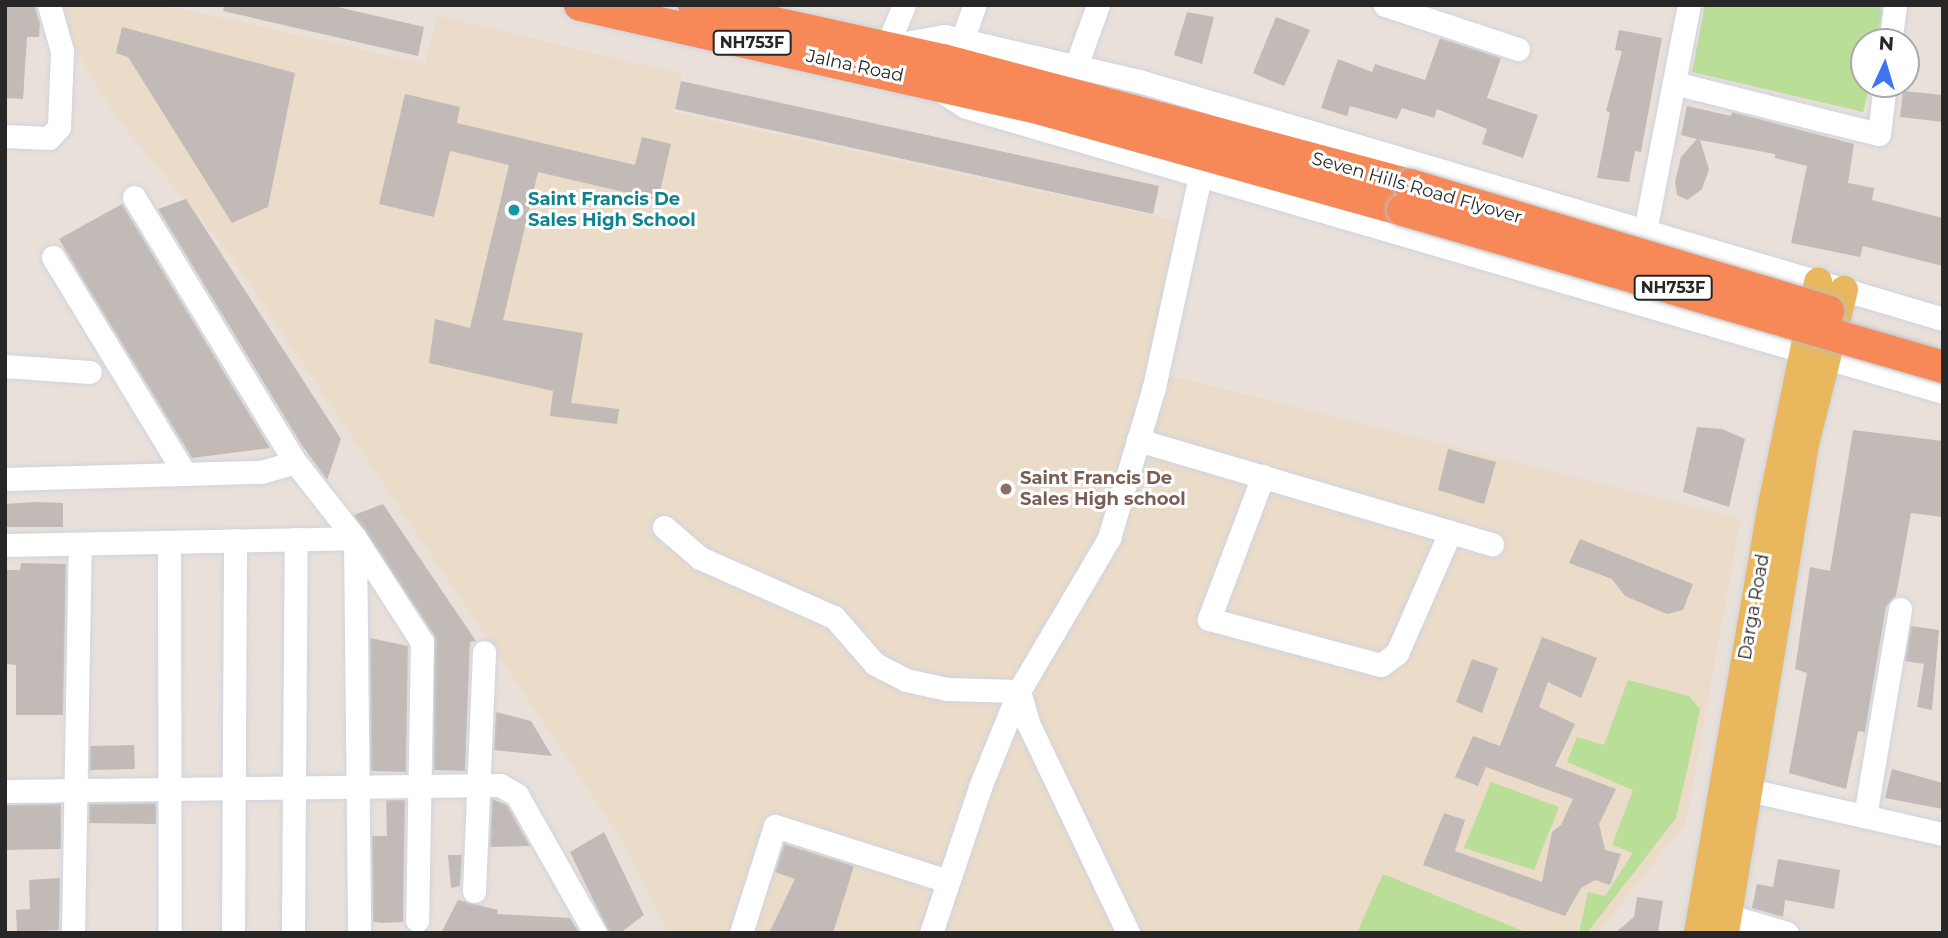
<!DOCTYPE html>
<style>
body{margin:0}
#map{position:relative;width:1948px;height:938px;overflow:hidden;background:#e9e0d9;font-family:Montserrat,sans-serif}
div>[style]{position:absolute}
.education>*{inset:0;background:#ebdbc9}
.green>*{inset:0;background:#b8de97}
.building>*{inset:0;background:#c1bab6}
.roads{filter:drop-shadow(0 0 2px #ced4e0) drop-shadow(0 0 2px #ced4e0)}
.minor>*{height:23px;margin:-11.5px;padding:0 11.5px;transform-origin:11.5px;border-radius:11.5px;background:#fff}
.major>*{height:28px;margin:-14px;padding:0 14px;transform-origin:14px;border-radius:14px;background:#e9b85e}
.highway>*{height:32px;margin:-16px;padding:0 16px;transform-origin:16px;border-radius:16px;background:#f68957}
.bridges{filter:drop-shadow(0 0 2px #bebebe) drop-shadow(0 0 2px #bebebe)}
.highway-bridge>*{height:32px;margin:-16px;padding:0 16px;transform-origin:16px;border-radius:16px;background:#f68957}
.dots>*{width:19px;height:19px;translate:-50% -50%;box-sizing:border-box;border:4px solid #fff;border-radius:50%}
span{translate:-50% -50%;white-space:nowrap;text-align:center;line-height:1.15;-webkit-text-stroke:6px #fff;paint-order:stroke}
.shield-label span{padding:2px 5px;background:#fff;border:2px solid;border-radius:5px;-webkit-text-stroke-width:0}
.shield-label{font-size:16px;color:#272727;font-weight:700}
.street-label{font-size:18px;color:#272727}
.culture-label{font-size:18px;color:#0d838f;font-weight:700}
.left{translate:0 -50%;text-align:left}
.education-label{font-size:18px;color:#785e54;font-weight:700}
.frame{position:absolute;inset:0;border:7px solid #272727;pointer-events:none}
.north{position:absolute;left:1850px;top:28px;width:70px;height:70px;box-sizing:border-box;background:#fff;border:2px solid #a9a9a9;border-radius:50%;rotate:4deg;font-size:19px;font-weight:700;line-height:28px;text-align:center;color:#272727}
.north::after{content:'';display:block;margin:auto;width:24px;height:32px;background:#3f76f0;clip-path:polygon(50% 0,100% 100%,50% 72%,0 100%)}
</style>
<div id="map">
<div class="education">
<i style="clip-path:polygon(63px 5px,165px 5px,426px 64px,438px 16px,682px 74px,673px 112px,1200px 226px,1163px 374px,1740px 519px,1686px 823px,1598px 933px,668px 933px,617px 832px,226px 249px,116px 117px,75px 48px)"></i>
</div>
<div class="green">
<i style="clip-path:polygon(1705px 5px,1879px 5px,1886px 17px,1880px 42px,1864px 42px,1864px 84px,1870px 84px,1863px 112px,1692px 72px)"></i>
<i style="clip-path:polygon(1628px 680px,1689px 696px,1700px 709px,1691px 753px,1676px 818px,1587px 933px,1579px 933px,1588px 892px,1605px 896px,1633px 853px,1612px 845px,1633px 790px,1567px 762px,1577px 737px,1604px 745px)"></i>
<i style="clip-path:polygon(1491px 782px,1559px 807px,1534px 870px,1464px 848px)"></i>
<i style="clip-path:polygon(1383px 874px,1528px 933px,1357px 933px)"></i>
</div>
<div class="building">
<i style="clip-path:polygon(5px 5px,35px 7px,40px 23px,39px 37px,27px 37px,23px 99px,5px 98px)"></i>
<i style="clip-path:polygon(224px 5px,329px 5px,424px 27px,418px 56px,223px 11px)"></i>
<i style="clip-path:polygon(1187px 12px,1214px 17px,1202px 64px,1174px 55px)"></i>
<i style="clip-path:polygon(1276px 17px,1310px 30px,1284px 86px,1253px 73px)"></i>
<i style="clip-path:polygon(122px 27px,295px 73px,268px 207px,232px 223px,128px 57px,116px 53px)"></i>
<i style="clip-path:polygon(1619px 30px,1662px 38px,1641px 152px,1635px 151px,1629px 182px,1597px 178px,1610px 112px,1606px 111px,1622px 51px,1615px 50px)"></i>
<i style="clip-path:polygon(1440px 38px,1501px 58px,1487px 98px,1538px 115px,1523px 158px,1482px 144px,1487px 129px,1437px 109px,1434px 118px,1402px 108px,1397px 119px,1350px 106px,1347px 116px,1321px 108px,1338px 59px,1372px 72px,1375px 64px,1425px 80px)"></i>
<i style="clip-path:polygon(681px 81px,1159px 186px,1153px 214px,675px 109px)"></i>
<i style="clip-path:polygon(1903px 91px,1943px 95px,1943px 122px,1900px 117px)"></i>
<i style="clip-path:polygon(405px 94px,460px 107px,457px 123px,635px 165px,642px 137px,671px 144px,658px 200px,538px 172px,503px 320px,583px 333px,571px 403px,619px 409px,617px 424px,550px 416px,553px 391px,429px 363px,435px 319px,470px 328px,509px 165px,450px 151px,434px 217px,379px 204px)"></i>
<i style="clip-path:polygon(1687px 106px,1731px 116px,1732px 112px,1854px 144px,1848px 183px,1874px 188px,1872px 200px,1943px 218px,1943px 266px,1863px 246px,1860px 257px,1791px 243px,1807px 166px,1775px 158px,1775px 154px,1700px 140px,1709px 169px,1702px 189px,1687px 200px,1677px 195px,1675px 182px,1681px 157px,1697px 139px,1681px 135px)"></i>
<i style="clip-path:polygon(186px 199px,341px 439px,327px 480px,301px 444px,158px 209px)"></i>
<i style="clip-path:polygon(122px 204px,270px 448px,192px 458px,80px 275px,59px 239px)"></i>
<i style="clip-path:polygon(1697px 427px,1722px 429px,1745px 439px,1729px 507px,1683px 492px)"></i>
<i style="clip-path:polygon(1853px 430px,1943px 441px,1943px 517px,1911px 513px,1896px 596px,1886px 607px,1865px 732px,1858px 731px,1846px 789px,1789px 773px,1807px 673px,1795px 669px,1810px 567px,1830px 571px)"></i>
<i style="clip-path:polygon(1448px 449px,1496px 462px,1484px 504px,1438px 490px)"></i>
<i style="clip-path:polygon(37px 502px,63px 503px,63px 527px,5px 527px,5px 504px)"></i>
<i style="clip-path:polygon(383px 504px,476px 641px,470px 642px,465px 771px,434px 770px,434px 635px,354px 515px)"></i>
<i style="clip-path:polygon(1580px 539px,1693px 584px,1683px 610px,1667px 614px,1625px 596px,1612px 579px,1569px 563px)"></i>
<i style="clip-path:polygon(21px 563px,66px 564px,63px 715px,16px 715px,16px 665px,5px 664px,5px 570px,20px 570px)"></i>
<i style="clip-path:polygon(1911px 626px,1939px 630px,1932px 710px,1917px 707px,1924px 664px,1905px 661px)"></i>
<i style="clip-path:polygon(1542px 637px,1597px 658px,1581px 698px,1548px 682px,1539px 707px,1575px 724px,1555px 766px,1616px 789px,1599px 824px,1605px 850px,1621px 854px,1610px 885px,1595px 880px,1581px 888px,1565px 916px,1423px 865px,1444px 813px,1465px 820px,1455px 851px,1542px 882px,1552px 832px,1561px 825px,1573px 799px,1486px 767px,1478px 786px,1455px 777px,1473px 736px,1500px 746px)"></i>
<i style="clip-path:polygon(370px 638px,408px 646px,406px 772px,371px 771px)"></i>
<i style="clip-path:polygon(1472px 659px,1498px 668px,1482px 713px,1456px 702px)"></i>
<i style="clip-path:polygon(496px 712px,531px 721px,552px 756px,494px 750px)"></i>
<i style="clip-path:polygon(134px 745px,135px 769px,90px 770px,90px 746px)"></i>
<i style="clip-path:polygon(1892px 769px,1943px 783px,1943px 809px,1885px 798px)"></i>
<i style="clip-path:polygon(492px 799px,507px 805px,530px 846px,490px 847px)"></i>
<i style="clip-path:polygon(386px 800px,405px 800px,403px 922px,383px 923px,373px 922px,372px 836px,387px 836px)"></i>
<i style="clip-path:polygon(156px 803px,156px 824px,89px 823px,89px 804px)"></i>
<i style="clip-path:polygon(61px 804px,61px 849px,5px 850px,5px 805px)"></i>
<i style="clip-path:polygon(604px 832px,644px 915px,620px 933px,609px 933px,570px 852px)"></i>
<i style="clip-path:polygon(784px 844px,854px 866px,833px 933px,769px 933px,795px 879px,775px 872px)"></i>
<i style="clip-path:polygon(448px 855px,462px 855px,460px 886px,451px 888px)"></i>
<i style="clip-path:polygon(1778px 859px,1840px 870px,1834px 909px,1785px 900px,1783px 917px,1752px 908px,1757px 884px,1773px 887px)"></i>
<i style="clip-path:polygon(60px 878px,59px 930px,17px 932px,16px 910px,30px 909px,29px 880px)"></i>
<i style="clip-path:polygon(1637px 897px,1663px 901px,1658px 933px,1615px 933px,1634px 917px)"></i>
<i style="clip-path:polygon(458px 900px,498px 910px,497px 914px,570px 918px,579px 933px,441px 933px)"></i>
</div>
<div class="roads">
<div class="minor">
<i style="left:1385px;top:5px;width:140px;rotate:18.3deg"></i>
<i style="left:962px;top:40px;width:37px;rotate:-70deg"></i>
<i style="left:1890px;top:42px;width:37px;rotate:-82deg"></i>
<i style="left:894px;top:45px;width:51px;rotate:-10.2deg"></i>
<i style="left:944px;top:36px;width:200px;rotate:13deg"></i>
<i style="left:1139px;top:81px;width:838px;rotate:16.49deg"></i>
<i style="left:887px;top:46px;width:44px;rotate:-67.5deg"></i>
<i style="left:1076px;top:66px;width:65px;rotate:-70.2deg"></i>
<i style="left:1674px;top:83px;width:211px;rotate:14deg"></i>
<i style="left:1879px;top:134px;width:50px;rotate:-83.2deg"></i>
<i style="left:947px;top:95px;width:22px;rotate:32deg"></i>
<i style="left:966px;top:107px;width:1018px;rotate:16.26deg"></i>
<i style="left:5px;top:136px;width:44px;rotate:2.6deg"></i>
<i style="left:49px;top:138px;width:15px;rotate:-48deg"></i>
<i style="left:59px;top:127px;width:76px;rotate:-87.7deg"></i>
<i style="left:62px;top:51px;width:48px;rotate:-105.8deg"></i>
<i style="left:1645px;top:231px;width:230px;rotate:-79deg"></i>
<i style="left:53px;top:257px;width:254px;rotate:58.7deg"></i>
<i style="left:5px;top:366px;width:85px;rotate:4deg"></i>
<i style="left:1138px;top:440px;width:369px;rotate:16.4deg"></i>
<i style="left:295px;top:462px;width:97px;rotate:51.7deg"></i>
<i style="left:355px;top:538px;width:124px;rotate:57.2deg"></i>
<i style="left:422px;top:642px;width:278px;rotate:91deg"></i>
<i style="left:1263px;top:476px;width:153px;rotate:110.7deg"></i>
<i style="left:1209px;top:619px;width:178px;rotate:15deg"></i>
<i style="left:1381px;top:665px;width:20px;rotate:-37deg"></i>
<i style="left:1397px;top:653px;width:132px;rotate:-66.3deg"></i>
<i style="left:5px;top:479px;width:256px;rotate:-1.6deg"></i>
<i style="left:261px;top:472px;width:35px;rotate:-16deg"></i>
<i style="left:295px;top:462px;width:310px;rotate:-121.3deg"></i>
<i style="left:664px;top:527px;width:48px;rotate:40.7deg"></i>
<i style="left:700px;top:558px;width:146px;rotate:23.8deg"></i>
<i style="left:834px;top:617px;width:62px;rotate:48.9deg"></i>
<i style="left:875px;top:664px;width:35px;rotate:27deg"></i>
<i style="left:906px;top:680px;width:42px;rotate:12.4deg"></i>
<i style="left:947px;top:689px;width:72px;rotate:1.6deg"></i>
<i style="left:355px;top:538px;width:395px;rotate:89.4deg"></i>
<i style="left:169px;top:542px;width:391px;rotate:89.9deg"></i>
<i style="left:5px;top:545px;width:350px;rotate:-1.1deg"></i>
<i style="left:1019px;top:691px;width:33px;rotate:74deg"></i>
<i style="left:1028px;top:723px;width:233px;rotate:64.5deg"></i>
<i style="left:1749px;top:790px;width:199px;rotate:12.8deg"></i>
<i style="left:5px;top:791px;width:495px;rotate:-0.7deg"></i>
<i style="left:500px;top:785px;width:20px;rotate:30deg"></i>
<i style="left:517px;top:795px;width:159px;rotate:60.5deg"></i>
<i style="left:1865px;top:816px;width:210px;rotate:-80.4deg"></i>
<i style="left:474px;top:891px;width:239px;rotate:-87.6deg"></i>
<i style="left:1713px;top:911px;width:77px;rotate:16.6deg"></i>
<i style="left:73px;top:933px;width:389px;rotate:-89deg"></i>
<i style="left:233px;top:933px;width:393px;rotate:-89.7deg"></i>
<i style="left:293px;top:933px;width:394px;rotate:-89.6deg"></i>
<i style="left:741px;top:933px;width:112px;rotate:-72.4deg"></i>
<i style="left:775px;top:826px;width:181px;rotate:17.7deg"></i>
<i style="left:931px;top:933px;width:154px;rotate:-71.4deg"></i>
<i style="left:980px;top:787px;width:104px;rotate:-67.9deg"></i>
<i style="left:1019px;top:691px;width:178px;rotate:-59.5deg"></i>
<i style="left:1109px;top:538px;width:158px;rotate:-73.4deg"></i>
<i style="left:1154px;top:387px;width:216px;rotate:-77.7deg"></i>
</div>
<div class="major">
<i style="left:1698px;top:933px;width:439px;rotate:-80.2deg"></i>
<i style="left:1773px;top:500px;width:223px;rotate:-78.3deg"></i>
<i style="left:1725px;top:933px;width:500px;rotate:-80.7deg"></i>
<i style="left:1806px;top:440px;width:155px;rotate:-75.8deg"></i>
</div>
<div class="highway">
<i style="left:580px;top:5px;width:465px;rotate:12.7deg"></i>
<i style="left:1034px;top:107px;width:383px;rotate:15.6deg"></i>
<i style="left:694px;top:5px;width:255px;rotate:12.5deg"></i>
<i style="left:943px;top:60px;width:483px;rotate:15deg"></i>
</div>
</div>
<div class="bridges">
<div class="highway-bridge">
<i style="left:1410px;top:185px;width:437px;rotate:16.8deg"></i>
<i style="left:1403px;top:210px;width:562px;rotate:16.21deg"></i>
</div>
</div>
<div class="dots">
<i style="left:514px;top:210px;background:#0f9aa8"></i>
<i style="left:1006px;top:489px;background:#8d6e63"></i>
</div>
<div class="shield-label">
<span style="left:752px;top:43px">NH753F</span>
<span style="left:1673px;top:288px">NH753F</span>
</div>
<div class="street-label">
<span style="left:855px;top:66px;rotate:12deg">Jalna Road</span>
<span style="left:1417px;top:188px;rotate:16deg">Seven Hills Road Flyover</span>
<span style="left:1754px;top:607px;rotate:-80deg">Darga Road</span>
</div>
<div class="culture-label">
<span class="left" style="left:528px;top:210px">Saint Francis De<br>Sales High School</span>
</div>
<div class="education-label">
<span class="left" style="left:1020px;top:489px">Saint Francis De<br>Sales High school</span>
</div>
<div class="frame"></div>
<div class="north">N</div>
</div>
